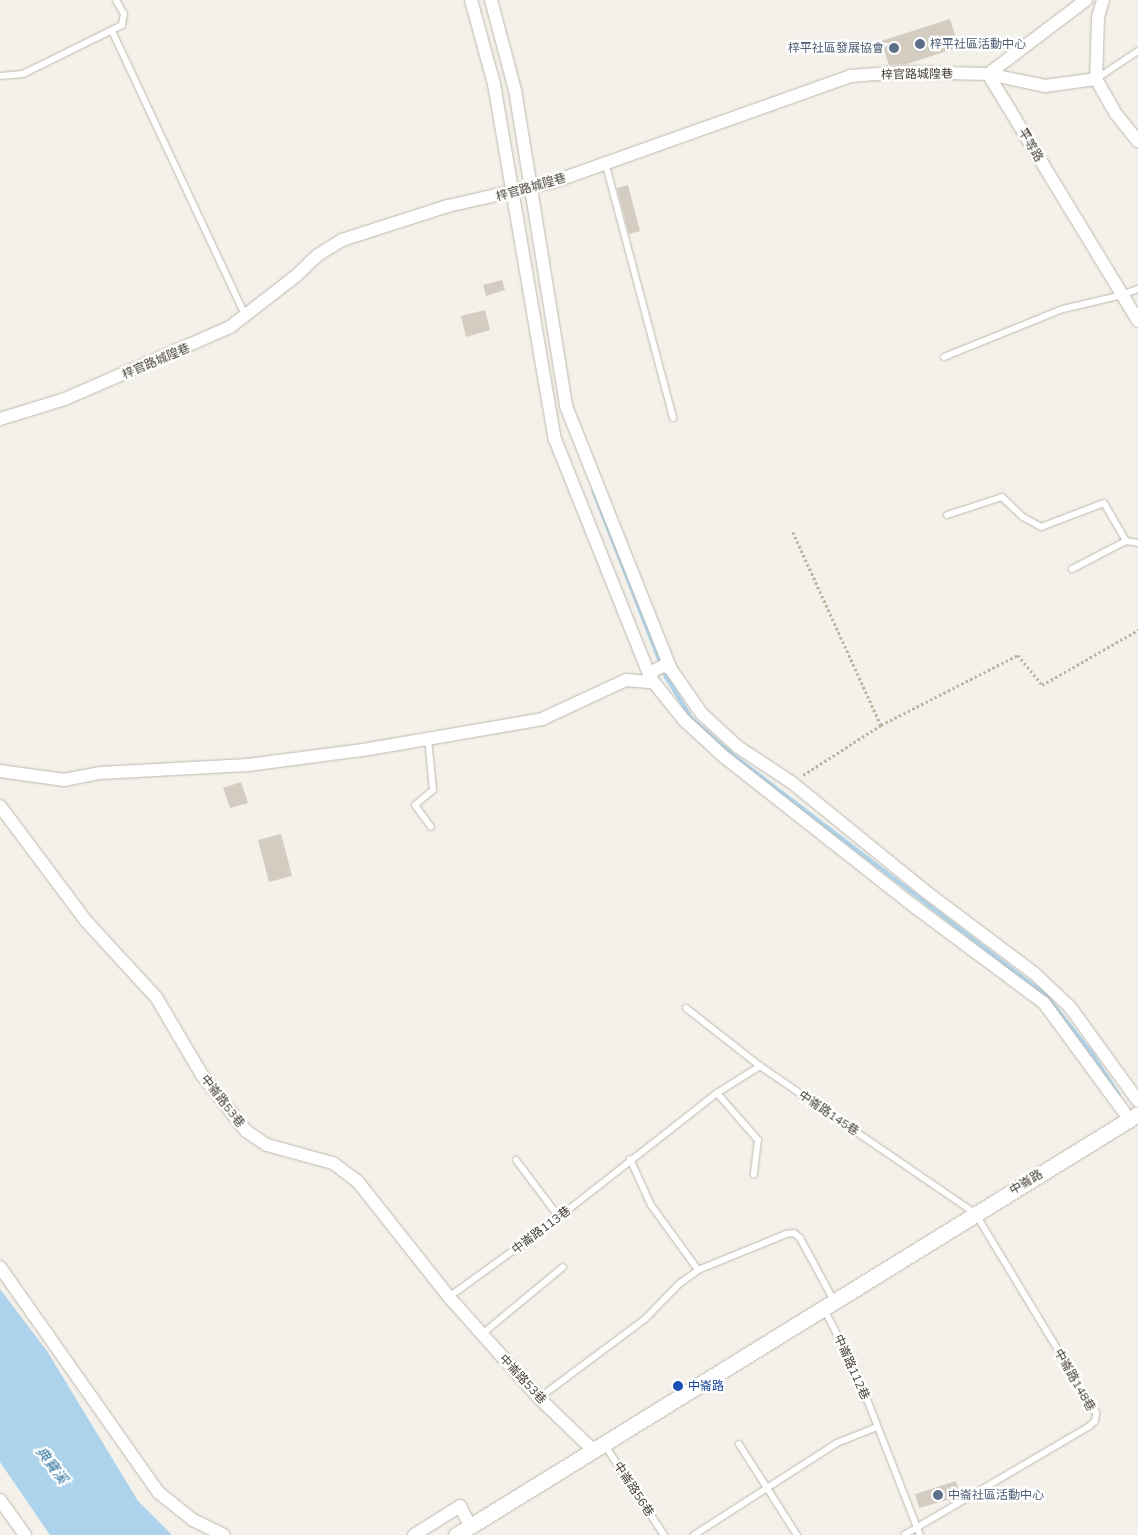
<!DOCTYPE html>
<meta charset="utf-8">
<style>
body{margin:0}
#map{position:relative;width:1138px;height:1535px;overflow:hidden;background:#f4f1ea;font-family:Mulish,"Noto Sans TC",sans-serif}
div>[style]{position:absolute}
.water>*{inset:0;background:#acd3eb}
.stream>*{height:4px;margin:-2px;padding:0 2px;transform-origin:2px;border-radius:2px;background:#acd3eb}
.building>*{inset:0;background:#d4ccc1}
.path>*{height:2.5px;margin-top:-1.25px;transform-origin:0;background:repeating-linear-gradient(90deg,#bfb3a0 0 2.5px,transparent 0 5px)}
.roads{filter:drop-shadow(0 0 1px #bfb8ae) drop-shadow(0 0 1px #bfb8ae)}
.service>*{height:6px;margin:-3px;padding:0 3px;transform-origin:3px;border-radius:3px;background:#fff}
.minor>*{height:12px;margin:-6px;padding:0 6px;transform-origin:6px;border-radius:6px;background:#fff}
.tertiary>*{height:15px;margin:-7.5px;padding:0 7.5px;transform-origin:7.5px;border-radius:7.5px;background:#fff}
.dots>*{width:14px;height:14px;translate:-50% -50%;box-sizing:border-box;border:2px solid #fff;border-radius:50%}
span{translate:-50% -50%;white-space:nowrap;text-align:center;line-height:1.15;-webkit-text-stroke:4.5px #fff;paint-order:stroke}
.service-label{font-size:12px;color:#4e5e75}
.left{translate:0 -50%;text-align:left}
.right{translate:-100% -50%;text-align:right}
.street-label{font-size:12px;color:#474139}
.transit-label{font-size:12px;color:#164399}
.water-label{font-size:14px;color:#3979a3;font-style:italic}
</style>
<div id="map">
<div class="water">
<i style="clip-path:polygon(0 1289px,47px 1351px,138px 1501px,172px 1535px,50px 1535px,0 1462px)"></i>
</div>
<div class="stream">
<i style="left:593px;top:490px;width:201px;rotate:68.7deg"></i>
<i style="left:666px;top:677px;width:49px;rotate:58.2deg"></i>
<i style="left:692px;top:719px;width:55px;rotate:41.3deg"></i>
<i style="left:733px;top:755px;width:394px;rotate:37.5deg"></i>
<i style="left:1046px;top:995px;width:76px;rotate:51.9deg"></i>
<i style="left:1093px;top:1055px;width:48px;rotate:57deg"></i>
</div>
<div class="building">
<i style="clip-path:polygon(950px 19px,959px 47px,907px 64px,889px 65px,881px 41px)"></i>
<i style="clip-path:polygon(628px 185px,640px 231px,629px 234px,617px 188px)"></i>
<i style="clip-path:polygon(502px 280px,505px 290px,486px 296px,483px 285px)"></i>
<i style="clip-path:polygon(485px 310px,490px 330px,466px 337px,461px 316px)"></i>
<i style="clip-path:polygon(241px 782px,248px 803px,230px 808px,223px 788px)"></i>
<i style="clip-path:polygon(281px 834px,292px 876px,269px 882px,258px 840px)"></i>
<i style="clip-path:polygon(956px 1481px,961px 1496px,919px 1508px,915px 1494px)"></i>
</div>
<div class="path">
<i style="left:793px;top:532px;width:212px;rotate:65.5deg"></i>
<i style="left:803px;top:775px;width:93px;rotate:-32.7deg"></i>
<i style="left:881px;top:725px;width:154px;rotate:-27.1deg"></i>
<i style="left:1018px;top:655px;width:38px;rotate:51deg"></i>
<i style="left:1042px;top:685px;width:111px;rotate:-29.8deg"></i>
</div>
<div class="roads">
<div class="service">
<i style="left:112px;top:31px;width:314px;rotate:64.9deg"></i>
<i style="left:0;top:76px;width:23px;rotate:-5deg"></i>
<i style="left:23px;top:74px;width:110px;rotate:-26.3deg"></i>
<i style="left:122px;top:25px;width:11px;rotate:-80deg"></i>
<i style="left:124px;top:14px;width:16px;rotate:-120deg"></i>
<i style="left:1096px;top:79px;width:50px;rotate:-33.7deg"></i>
<i style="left:605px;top:162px;width:265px;rotate:75.1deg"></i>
<i style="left:944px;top:357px;width:128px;rotate:-22deg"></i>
<i style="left:1063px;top:309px;width:61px;rotate:-13.3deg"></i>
<i style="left:1122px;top:295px;width:17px;rotate:-21deg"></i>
<i style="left:947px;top:515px;width:58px;rotate:-18.1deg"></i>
<i style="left:1002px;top:497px;width:29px;rotate:44deg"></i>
<i style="left:1023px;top:517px;width:21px;rotate:29deg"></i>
<i style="left:1041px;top:527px;width:67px;rotate:-20.9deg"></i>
<i style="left:1104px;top:503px;width:44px;rotate:59.9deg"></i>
<i style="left:1126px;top:541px;width:12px;rotate:9deg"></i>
<i style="left:1072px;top:569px;width:61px;rotate:-27.4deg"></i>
<i style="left:428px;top:738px;width:52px;rotate:84.5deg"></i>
<i style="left:433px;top:790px;width:23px;rotate:140deg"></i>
<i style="left:415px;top:805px;width:27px;rotate:54deg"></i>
<i style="left:686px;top:1008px;width:94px;rotate:38.1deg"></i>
<i style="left:760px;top:1066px;width:260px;rotate:34.4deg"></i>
<i style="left:975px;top:1213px;width:234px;rotate:58.8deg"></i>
<i style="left:1096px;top:1413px;width:8px;rotate:97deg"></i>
<i style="left:1095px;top:1421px;width:9px;rotate:139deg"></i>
<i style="left:1088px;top:1427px;width:213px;rotate:149.6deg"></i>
<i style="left:717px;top:1093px;width:62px;rotate:48.9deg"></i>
<i style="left:758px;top:1140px;width:35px;rotate:97deg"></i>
<i style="left:630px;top:1159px;width:51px;rotate:65.5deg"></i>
<i style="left:651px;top:1205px;width:80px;rotate:54.1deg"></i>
<i style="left:516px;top:1160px;width:71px;rotate:53deg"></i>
<i style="left:449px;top:1297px;width:136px;rotate:-36deg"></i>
<i style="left:559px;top:1217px;width:201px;rotate:-38.1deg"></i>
<i style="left:717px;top:1093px;width:51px;rotate:-32.1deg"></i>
<i style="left:824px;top:1309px;width:70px;rotate:62.7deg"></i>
<i style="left:856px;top:1371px;width:176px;rotate:68.7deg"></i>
<i style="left:482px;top:1334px;width:105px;rotate:-39.6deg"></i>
<i style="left:539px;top:1398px;width:132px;rotate:-36.7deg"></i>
<i style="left:645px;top:1319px;width:49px;rotate:-45.8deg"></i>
<i style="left:679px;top:1284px;width:24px;rotate:-36deg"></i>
<i style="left:698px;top:1270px;width:95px;rotate:-22.2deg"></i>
<i style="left:786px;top:1234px;width:8px;rotate:-7deg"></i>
<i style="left:794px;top:1233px;width:8px;rotate:40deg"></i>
<i style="left:800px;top:1238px;width:72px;rotate:61.6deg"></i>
<i style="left:604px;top:1444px;width:109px;rotate:56.6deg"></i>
<i style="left:739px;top:1444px;width:108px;rotate:57.5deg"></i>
<i style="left:694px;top:1535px;width:170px;rotate:-32.8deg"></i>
<i style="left:837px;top:1443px;width:43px;rotate:-21.8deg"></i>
</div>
<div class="minor">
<i style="left:471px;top:0;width:87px;rotate:74.7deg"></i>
<i style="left:494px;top:84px;width:360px;rotate:80.3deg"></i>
<i style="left:555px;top:439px;width:258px;rotate:68.2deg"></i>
<i style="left:651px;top:679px;width:53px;rotate:51.2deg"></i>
<i style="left:684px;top:720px;width:53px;rotate:42.7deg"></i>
<i style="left:723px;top:756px;width:244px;rotate:38.2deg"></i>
<i style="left:915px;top:907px;width:161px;rotate:36.7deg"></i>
<i style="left:1044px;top:1003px;width:145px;rotate:53.7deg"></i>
<i style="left:491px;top:0;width:93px;rotate:75.1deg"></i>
<i style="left:515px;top:90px;width:320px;rotate:80.8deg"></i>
<i style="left:566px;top:406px;width:282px;rotate:68.3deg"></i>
<i style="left:670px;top:668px;width:56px;rotate:55.2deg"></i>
<i style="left:702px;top:714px;width:49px;rotate:42.5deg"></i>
<i style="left:738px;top:747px;width:64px;rotate:33.4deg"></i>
<i style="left:791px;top:782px;width:173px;rotate:39.1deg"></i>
<i style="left:925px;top:891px;width:136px;rotate:37deg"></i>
<i style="left:1034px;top:973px;width:50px;rotate:43.4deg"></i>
<i style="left:1070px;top:1007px;width:116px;rotate:54.1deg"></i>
<i style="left:1086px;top:0;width:123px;rotate:142.9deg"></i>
<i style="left:988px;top:74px;width:289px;rotate:58.7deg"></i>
<i style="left:1103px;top:0;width:18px;rotate:106deg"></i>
<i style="left:1098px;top:17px;width:62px;rotate:91.8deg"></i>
<i style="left:1096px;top:79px;width:40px;rotate:60.3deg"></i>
<i style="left:1116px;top:114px;width:35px;rotate:51deg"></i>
<i style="left:0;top:419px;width:68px;rotate:-17.1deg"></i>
<i style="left:65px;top:399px;width:180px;rotate:-23.6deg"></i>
<i style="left:230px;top:327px;width:85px;rotate:-37.8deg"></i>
<i style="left:297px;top:275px;width:29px;rotate:-44deg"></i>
<i style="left:318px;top:255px;width:28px;rotate:-32deg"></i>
<i style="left:342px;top:240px;width:111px;rotate:-17.8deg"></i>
<i style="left:448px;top:206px;width:108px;rotate:-12.9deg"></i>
<i style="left:553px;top:182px;width:315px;rotate:-19.6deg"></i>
<i style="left:850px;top:76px;width:53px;rotate:-4.3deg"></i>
<i style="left:903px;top:72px;width:85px;rotate:1.3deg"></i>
<i style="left:988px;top:74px;width:58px;rotate:11.9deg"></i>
<i style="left:1045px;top:86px;width:51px;rotate:-7.8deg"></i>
<i style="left:0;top:771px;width:65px;rotate:8deg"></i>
<i style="left:64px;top:780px;width:37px;rotate:-11deg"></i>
<i style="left:100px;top:773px;width:148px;rotate:-3.1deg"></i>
<i style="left:248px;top:765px;width:122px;rotate:-7.5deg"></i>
<i style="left:369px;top:749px;width:176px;rotate:-9.8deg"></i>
<i style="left:542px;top:719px;width:93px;rotate:-24.9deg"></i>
<i style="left:626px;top:680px;width:23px;rotate:5deg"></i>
<i style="left:649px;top:682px;width:12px;rotate:-70deg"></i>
<i style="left:653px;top:671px;width:11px;rotate:-27deg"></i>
<i style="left:663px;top:666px;width:7px;rotate:16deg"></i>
<i style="left:0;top:806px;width:144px;rotate:53.2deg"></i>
<i style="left:86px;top:921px;width:103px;rotate:47.4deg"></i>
<i style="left:156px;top:997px;width:91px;rotate:59.5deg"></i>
<i style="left:202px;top:1075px;width:71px;rotate:51.8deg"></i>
<i style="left:246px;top:1131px;width:25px;rotate:34deg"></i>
<i style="left:267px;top:1145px;width:68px;rotate:15.3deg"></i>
<i style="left:333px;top:1163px;width:31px;rotate:37deg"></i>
<i style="left:358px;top:1182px;width:147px;rotate:51.6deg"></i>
<i style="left:449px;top:1297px;width:135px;rotate:48.3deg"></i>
<i style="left:539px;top:1398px;width:75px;rotate:43.9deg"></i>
<i style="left:0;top:1267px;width:275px;rotate:54.9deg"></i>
<i style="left:158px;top:1492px;width:45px;rotate:38.7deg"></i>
<i style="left:193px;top:1520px;width:34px;rotate:26deg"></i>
<i style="left:0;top:1500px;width:43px;rotate:54.5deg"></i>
<i style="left:414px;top:1535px;width:54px;rotate:-32.2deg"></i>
<i style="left:460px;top:1506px;width:22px;rotate:63deg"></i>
</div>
<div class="tertiary">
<i style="left:456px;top:1535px;width:801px;rotate:-31.69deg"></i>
</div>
</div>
<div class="dots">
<i style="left:920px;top:44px;background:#5c6f8a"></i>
<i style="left:894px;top:48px;background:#5c6f8a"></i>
<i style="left:678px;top:1386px;background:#1a4fb4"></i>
<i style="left:938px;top:1495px;background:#5c6f8a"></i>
</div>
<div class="service-label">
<span class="left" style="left:930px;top:44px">梓平社區活動中心</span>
<span class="right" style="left:884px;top:48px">梓平社區發展協會</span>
<span class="left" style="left:948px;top:1495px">中崙社區活動中心</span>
</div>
<div class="street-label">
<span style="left:917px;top:74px;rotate:-1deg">梓官路城隍巷</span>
<span style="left:1031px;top:145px;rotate:59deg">平等路</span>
<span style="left:531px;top:187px;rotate:-16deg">梓官路城隍巷</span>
<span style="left:156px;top:361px;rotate:-23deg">梓官路城隍巷</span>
<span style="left:223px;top:1101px;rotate:52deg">中崙路53巷</span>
<span style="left:829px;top:1113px;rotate:34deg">中崙路145巷</span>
<span style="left:1026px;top:1182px;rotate:-31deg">中崙路</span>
<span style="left:541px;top:1230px;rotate:-37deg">中崙路113巷</span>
<span style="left:852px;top:1367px;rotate:66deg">中崙路112巷</span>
<span style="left:523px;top:1379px;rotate:47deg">中崙路53巷</span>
<span style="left:1075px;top:1380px;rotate:60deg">中崙路148巷</span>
<span style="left:634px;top:1489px;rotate:57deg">中崙路56巷</span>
</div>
<div class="transit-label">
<span class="left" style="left:688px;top:1386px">中崙路</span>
</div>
<div class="water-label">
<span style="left:52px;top:1465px;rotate:53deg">典寶溪</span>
</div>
</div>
